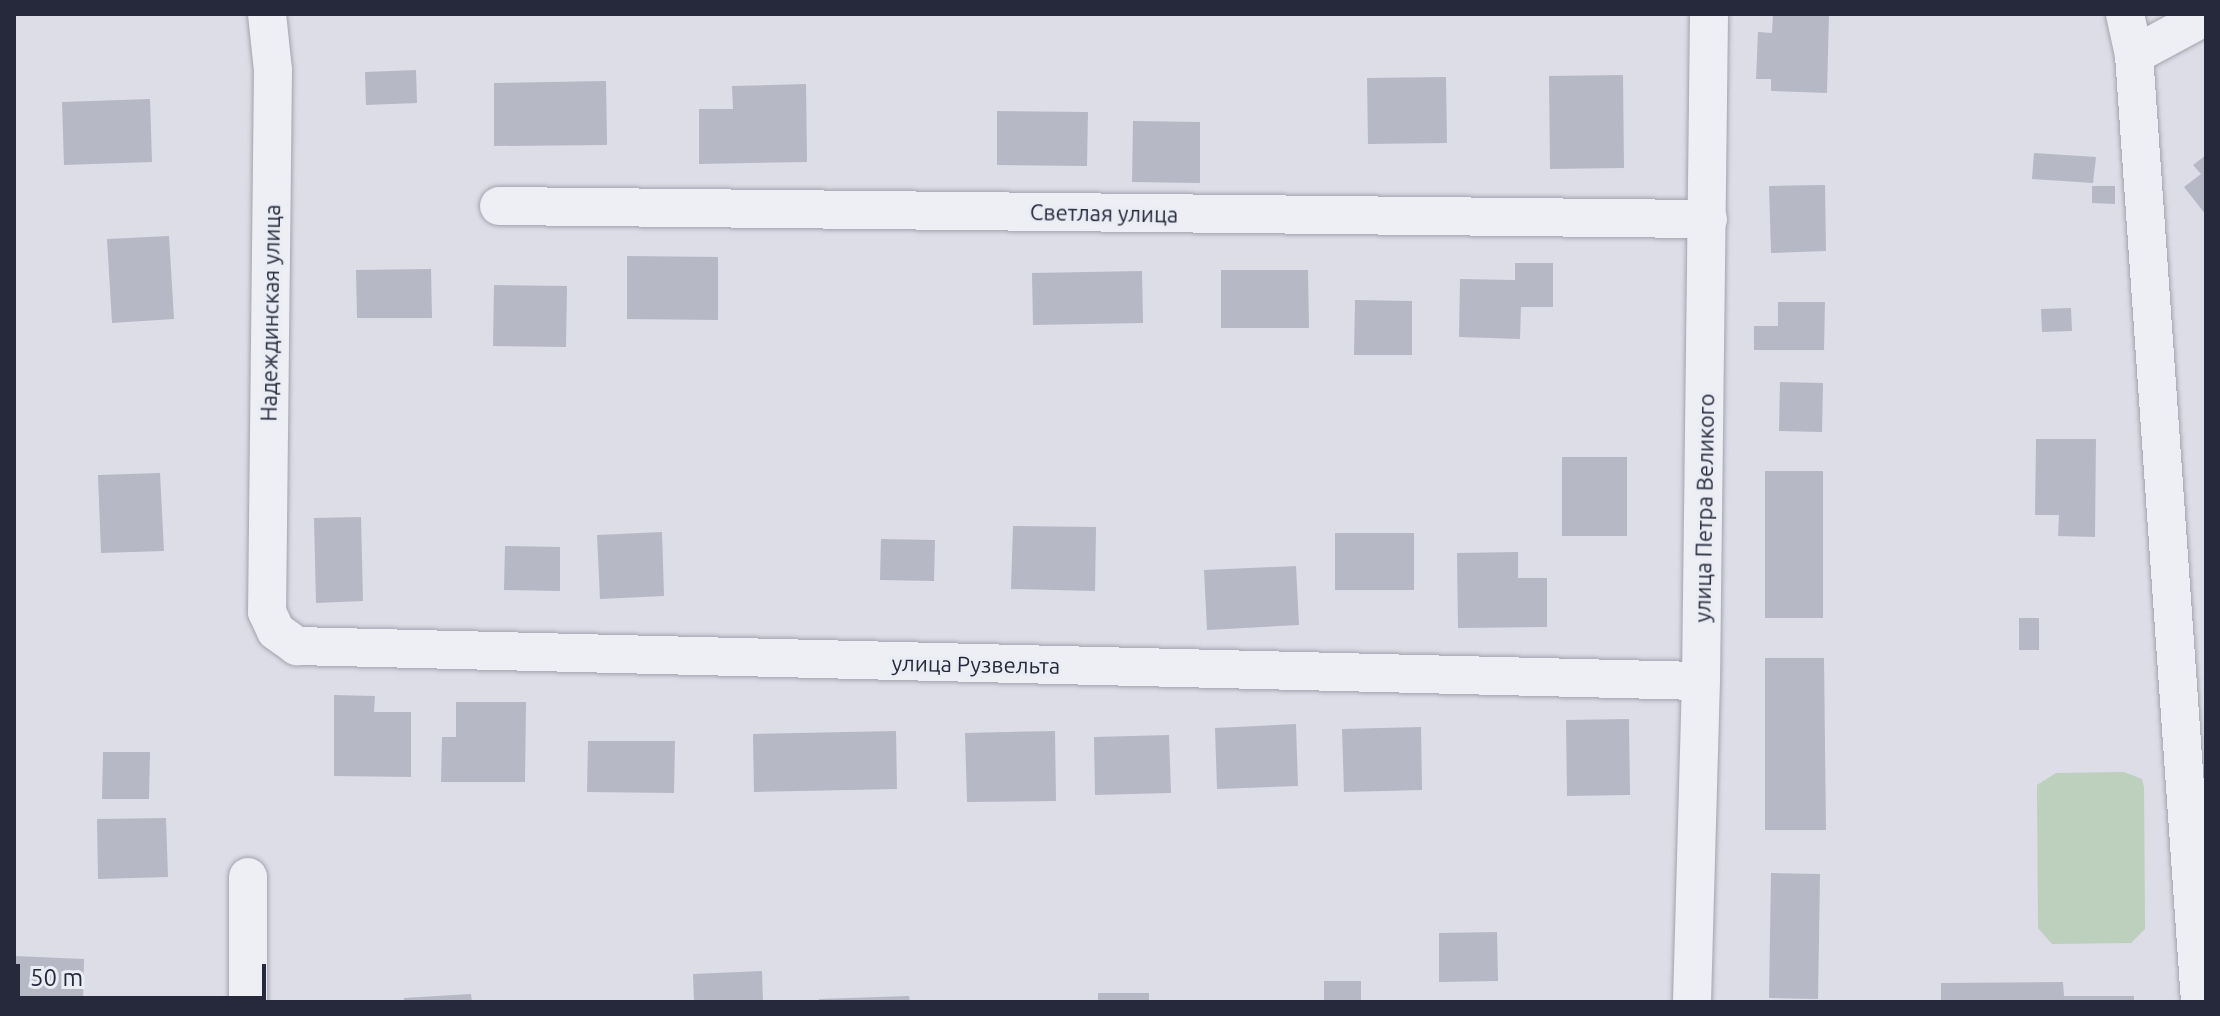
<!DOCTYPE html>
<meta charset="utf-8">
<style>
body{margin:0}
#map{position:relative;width:2220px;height:1016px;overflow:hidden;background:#dcdde6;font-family:Ubuntu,sans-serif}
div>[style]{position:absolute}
.green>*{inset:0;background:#bdcfbd}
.building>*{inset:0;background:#b7b8c5}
.roads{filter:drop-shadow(0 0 2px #a2a3af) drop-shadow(0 0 2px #a2a3af)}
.minor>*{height:38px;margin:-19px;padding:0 19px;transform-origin:19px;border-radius:19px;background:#eeeff4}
span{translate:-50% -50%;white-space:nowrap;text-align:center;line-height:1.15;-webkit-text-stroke:6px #ebedf4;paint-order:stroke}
.street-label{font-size:22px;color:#26293b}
.frame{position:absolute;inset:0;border:16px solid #26293b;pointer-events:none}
.scale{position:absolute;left:16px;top:964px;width:250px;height:36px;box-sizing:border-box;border:4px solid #26293b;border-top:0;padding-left:10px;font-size:24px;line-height:28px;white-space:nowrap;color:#26293b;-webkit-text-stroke:6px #ebedf4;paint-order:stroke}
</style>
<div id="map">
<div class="green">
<i style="clip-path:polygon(2124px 772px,2142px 779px,2144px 787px,2145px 929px,2131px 943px,2052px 944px,2038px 928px,2037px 785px,2056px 773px)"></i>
</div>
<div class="building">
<i style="clip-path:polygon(1773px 14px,1829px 14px,1827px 93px,1771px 91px,1771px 79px,1756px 79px,1758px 32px,1772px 33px)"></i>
<i style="clip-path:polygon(416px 70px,417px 103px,366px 105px,365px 72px)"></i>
<i style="clip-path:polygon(1623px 75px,1624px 168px,1550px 169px,1549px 76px)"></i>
<i style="clip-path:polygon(1446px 77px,1447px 143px,1368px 144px,1367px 78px)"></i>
<i style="clip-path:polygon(606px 81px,607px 145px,494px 146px,494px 83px)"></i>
<i style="clip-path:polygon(806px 84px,807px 162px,699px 164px,699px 109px,733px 109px,732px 86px)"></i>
<i style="clip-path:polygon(150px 99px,152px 162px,64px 165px,62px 102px)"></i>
<i style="clip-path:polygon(997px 111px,1088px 112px,1087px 166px,997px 165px)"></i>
<i style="clip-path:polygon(1133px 121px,1200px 122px,1200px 183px,1132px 182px)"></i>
<i style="clip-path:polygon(2034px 153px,2096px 157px,2093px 183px,2032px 179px)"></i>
<i style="clip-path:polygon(2206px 155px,2206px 215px,2184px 187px,2201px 174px,2193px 165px)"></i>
<i style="clip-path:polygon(1825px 185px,1826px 251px,1771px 253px,1769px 186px)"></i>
<i style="clip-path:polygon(2092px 186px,2115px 186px,2115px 204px,2092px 203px)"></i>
<i style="clip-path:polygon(169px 236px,174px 319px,112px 323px,107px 239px)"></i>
<i style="clip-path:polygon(627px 256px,718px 257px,718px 320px,627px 319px)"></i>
<i style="clip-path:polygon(1515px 263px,1553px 263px,1553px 307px,1521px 307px,1520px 339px,1459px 337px,1460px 279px,1515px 280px)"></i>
<i style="clip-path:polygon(431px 269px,432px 318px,357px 318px,356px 270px)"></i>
<i style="clip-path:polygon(1221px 270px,1308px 270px,1309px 328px,1221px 328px)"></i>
<i style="clip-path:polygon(1142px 271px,1143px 323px,1033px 325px,1032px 273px)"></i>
<i style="clip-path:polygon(494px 285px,567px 286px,566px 347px,493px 346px)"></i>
<i style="clip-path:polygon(1355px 300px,1412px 301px,1412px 355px,1354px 355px)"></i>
<i style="clip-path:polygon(1778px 302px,1825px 302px,1824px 350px,1754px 350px,1754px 326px,1778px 326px)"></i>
<i style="clip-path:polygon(2071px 308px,2072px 331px,2042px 332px,2041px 309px)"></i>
<i style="clip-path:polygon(1780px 382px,1823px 383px,1822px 432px,1779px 431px)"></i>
<i style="clip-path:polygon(2036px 439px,2096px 439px,2095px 537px,2058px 536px,2059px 515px,2035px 515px)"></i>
<i style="clip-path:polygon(1562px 457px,1627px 457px,1627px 536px,1562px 536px)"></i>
<i style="clip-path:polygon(1765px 471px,1823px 471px,1823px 618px,1765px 618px)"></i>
<i style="clip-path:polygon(160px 473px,164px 551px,101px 553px,98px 475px)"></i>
<i style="clip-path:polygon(361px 517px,363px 601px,316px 603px,314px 518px)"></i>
<i style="clip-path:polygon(1013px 526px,1096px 527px,1095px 591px,1011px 589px)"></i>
<i style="clip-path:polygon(662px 532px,664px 596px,600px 599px,597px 535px)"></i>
<i style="clip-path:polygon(1335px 533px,1414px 533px,1414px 590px,1335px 590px)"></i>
<i style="clip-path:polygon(881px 539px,935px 540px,934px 581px,880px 580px)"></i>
<i style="clip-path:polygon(505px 546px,560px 547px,560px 591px,504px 590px)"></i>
<i style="clip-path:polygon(1518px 552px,1518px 578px,1547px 578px,1547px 627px,1458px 628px,1457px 553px)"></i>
<i style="clip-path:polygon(1296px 566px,1299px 625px,1207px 630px,1204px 570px)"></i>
<i style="clip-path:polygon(2019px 618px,2039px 618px,2039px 650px,2019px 650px)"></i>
<i style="clip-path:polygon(1765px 658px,1824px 658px,1826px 830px,1765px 830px)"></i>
<i style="clip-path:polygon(334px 695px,375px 696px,374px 712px,411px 712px,411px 777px,334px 776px)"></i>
<i style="clip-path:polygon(456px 702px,526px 702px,525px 782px,441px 782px,442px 737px,456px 737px)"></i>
<i style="clip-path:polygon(1629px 719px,1630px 795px,1567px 796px,1566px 720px)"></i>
<i style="clip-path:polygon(1296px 724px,1298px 786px,1217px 789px,1215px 728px)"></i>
<i style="clip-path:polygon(1421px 727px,1422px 790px,1344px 792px,1342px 729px)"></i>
<i style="clip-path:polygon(896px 731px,897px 789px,754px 792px,753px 734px)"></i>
<i style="clip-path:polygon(1055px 731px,1056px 801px,967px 802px,965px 733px)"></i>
<i style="clip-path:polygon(1169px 735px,1171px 793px,1095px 795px,1094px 737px)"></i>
<i style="clip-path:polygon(588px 741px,675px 741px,674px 793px,587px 792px)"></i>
<i style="clip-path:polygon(103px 752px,150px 752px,149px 799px,102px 799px)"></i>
<i style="clip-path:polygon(166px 818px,168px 877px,98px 879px,97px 819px)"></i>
<i style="clip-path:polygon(1771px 873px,1820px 874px,1818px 999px,1769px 998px)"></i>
<i style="clip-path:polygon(1497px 932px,1498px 981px,1439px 982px,1439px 933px)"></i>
<i style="clip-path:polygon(14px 956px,84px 959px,83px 1002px,14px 1002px)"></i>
<i style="clip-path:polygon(762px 971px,763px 1002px,694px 1002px,693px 974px)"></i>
<i style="clip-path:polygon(1324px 981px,1361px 981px,1361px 1002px,1324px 1002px)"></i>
<i style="clip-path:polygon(2063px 982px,2064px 996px,2134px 996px,2134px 1002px,1941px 1002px,1941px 983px)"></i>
<i style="clip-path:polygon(1098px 993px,1149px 993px,1149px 1002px,1098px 1002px)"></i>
<i style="clip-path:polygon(471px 994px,472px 1002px,404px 1002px,404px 998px)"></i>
<i style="clip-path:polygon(909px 996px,910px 1002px,820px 1002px,819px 999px)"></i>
</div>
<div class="roads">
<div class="minor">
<i style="left:267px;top:14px;width:56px;rotate:83.9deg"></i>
<i style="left:273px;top:70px;width:542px;rotate:90.63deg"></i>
<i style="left:267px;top:612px;width:21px;rotate:65deg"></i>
<i style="left:276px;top:631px;width:26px;rotate:36deg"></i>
<i style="left:297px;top:646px;width:1404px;rotate:1.43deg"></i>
<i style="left:2125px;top:14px;width:42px;rotate:77.6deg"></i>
<i style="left:2134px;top:55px;width:949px;rotate:86.01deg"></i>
<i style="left:2134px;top:55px;width:82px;rotate:-28.4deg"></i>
<i style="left:499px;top:206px;width:1209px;rotate:0.62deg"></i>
<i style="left:248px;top:877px;width:125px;rotate:90deg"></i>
<i style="left:1692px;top:1002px;width:321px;rotate:-88.4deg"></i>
<i style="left:1701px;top:681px;width:667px;rotate:-89.31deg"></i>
</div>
</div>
<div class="street-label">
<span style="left:1104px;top:213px;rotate:1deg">Светлая улица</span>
<span style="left:270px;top:313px;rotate:-89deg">Надеждинская улица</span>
<span style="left:1704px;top:508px;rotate:-89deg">улица Петра Великого</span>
<span style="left:976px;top:664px;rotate:1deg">улица Рузвельта</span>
</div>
<div class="frame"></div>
<div class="scale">50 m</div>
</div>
